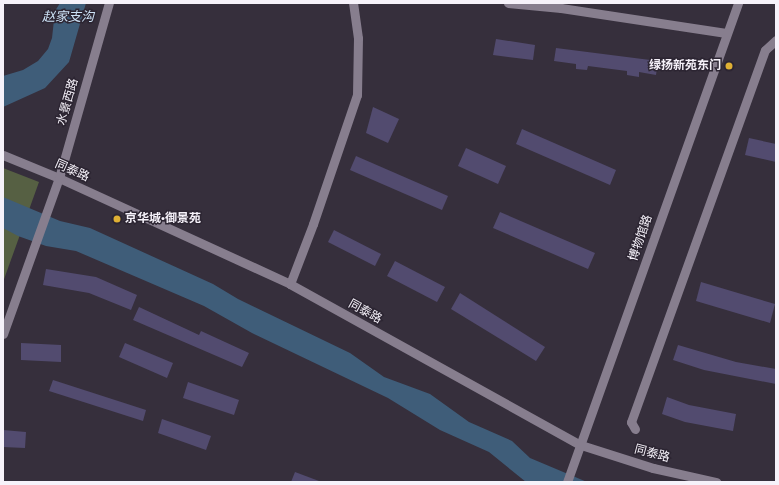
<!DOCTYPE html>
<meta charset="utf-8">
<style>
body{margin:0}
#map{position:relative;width:779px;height:485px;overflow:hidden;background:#362f3c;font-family:Rubik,"Noto Sans SC",sans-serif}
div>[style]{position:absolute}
.green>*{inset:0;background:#566043}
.water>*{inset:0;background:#3f5d79}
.building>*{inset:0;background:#524b6f}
.minor>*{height:9px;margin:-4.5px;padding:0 4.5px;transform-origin:4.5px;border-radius:4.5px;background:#877e8e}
.dots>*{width:11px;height:11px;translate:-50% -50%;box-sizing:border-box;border:2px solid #2c2532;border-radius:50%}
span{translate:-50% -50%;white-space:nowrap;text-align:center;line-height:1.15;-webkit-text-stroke:3px #2c2532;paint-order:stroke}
.poi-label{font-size:12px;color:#f6f2fa;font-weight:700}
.right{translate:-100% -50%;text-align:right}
.left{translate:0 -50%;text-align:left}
.street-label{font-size:12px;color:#f6f2fa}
.water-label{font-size:13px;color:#cce1f5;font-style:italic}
.frame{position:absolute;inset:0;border:4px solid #f6f2fa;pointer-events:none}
</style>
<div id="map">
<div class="green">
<i style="clip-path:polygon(3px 168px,39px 182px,3px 282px)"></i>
</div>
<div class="water">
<i style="clip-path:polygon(60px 3px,86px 3px,69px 62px,45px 88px,3px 107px,3px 76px,23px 70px,38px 61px,48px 49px,52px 38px,55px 11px)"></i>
<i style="clip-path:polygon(3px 197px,60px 221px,90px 228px,213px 284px,238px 299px,350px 353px,384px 377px,430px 394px,469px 422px,512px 441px,530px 458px,587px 482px,526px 482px,489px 452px,440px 430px,388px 398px,252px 333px,204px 306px,76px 251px,46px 246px,18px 236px,3px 228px)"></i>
</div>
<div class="building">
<i style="clip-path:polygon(496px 39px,535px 45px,533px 60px,493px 55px)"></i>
<i style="clip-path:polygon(556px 48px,658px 61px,656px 75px,639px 72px,639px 77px,627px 75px,627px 71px,588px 66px,587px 70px,576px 69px,576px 64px,554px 61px)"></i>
<i style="clip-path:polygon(373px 107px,399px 119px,388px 143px,366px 133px)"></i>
<i style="clip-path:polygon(522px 129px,616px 170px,610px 185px,516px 144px)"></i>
<i style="clip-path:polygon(749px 138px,776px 144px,776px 162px,745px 155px)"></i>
<i style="clip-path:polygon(466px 148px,506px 166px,498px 184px,458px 166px)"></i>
<i style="clip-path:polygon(356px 156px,448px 196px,442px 210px,350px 170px)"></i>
<i style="clip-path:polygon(500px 212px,595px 253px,588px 269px,493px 228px)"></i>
<i style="clip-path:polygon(334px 230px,381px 254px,375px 266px,328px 242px)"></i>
<i style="clip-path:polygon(395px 261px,445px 287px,437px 302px,387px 276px)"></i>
<i style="clip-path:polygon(46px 269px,96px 277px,137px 295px,131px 310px,89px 293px,43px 285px)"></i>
<i style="clip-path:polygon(701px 282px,775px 304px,770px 323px,696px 301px)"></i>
<i style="clip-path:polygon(460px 293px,545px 347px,536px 361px,451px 309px)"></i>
<i style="clip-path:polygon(139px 307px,199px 335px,201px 331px,249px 353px,242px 367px,133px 320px)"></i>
<i style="clip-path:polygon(21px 343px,61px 345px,61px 362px,21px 360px)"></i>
<i style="clip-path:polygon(125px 343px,173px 363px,167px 378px,119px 357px)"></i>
<i style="clip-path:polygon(678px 345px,736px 362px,776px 369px,776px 384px,704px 370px,673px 360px)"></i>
<i style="clip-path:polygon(53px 380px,146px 410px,143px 421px,49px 391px)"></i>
<i style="clip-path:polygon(188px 382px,239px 400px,234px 415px,183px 398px)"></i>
<i style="clip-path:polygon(667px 397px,689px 405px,736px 414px,733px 431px,685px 422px,662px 414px)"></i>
<i style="clip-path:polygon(162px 419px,211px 436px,206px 450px,158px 433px)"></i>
<i style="clip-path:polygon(3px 430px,26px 432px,25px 448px,3px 447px)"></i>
<i style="clip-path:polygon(295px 472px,319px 481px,319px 482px,291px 482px)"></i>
</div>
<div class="minor">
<i style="left:508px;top:3px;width:53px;rotate:5.4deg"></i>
<i style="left:561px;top:8px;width:167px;rotate:8.6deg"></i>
<i style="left:3px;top:155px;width:61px;rotate:22.3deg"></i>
<i style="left:59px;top:178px;width:254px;rotate:24.6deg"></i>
<i style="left:290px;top:284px;width:333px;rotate:29deg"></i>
<i style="left:581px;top:445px;width:76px;rotate:17.7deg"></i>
<i style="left:653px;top:468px;width:65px;rotate:12.5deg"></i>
<i style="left:290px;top:284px;width:64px;rotate:-69deg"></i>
<i style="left:313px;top:224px;width:136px;rotate:-71.2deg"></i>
<i style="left:357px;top:95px;width:57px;rotate:-89deg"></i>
<i style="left:358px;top:38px;width:35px;rotate:-98deg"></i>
<i style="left:3px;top:334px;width:166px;rotate:-70.3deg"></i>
<i style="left:59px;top:178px;width:182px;rotate:-74.1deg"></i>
<i style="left:635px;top:429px;width:8px;rotate:-120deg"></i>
<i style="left:631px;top:422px;width:395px;rotate:-70.2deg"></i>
<i style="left:765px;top:50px;width:15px;rotate:-42deg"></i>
<i style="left:567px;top:482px;width:509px;rotate:-70.35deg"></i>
</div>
<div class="dots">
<i style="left:729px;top:66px;background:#dfb034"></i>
<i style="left:117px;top:219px;background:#dfb034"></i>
</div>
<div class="poi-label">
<span class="right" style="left:721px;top:66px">绿扬新苑东门</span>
<span class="left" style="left:125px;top:219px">京华城·御景苑</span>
</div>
<div class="street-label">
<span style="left:68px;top:102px;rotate:-74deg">水景西路</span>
<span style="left:72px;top:171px;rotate:24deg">同泰路</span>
<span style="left:641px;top:238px;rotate:-71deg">博物馆路</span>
<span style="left:365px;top:312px;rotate:29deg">同泰路</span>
<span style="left:652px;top:454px;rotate:15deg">同泰路</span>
</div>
<div class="water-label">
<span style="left:68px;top:17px">赵家支沟</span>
</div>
<div class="frame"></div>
</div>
